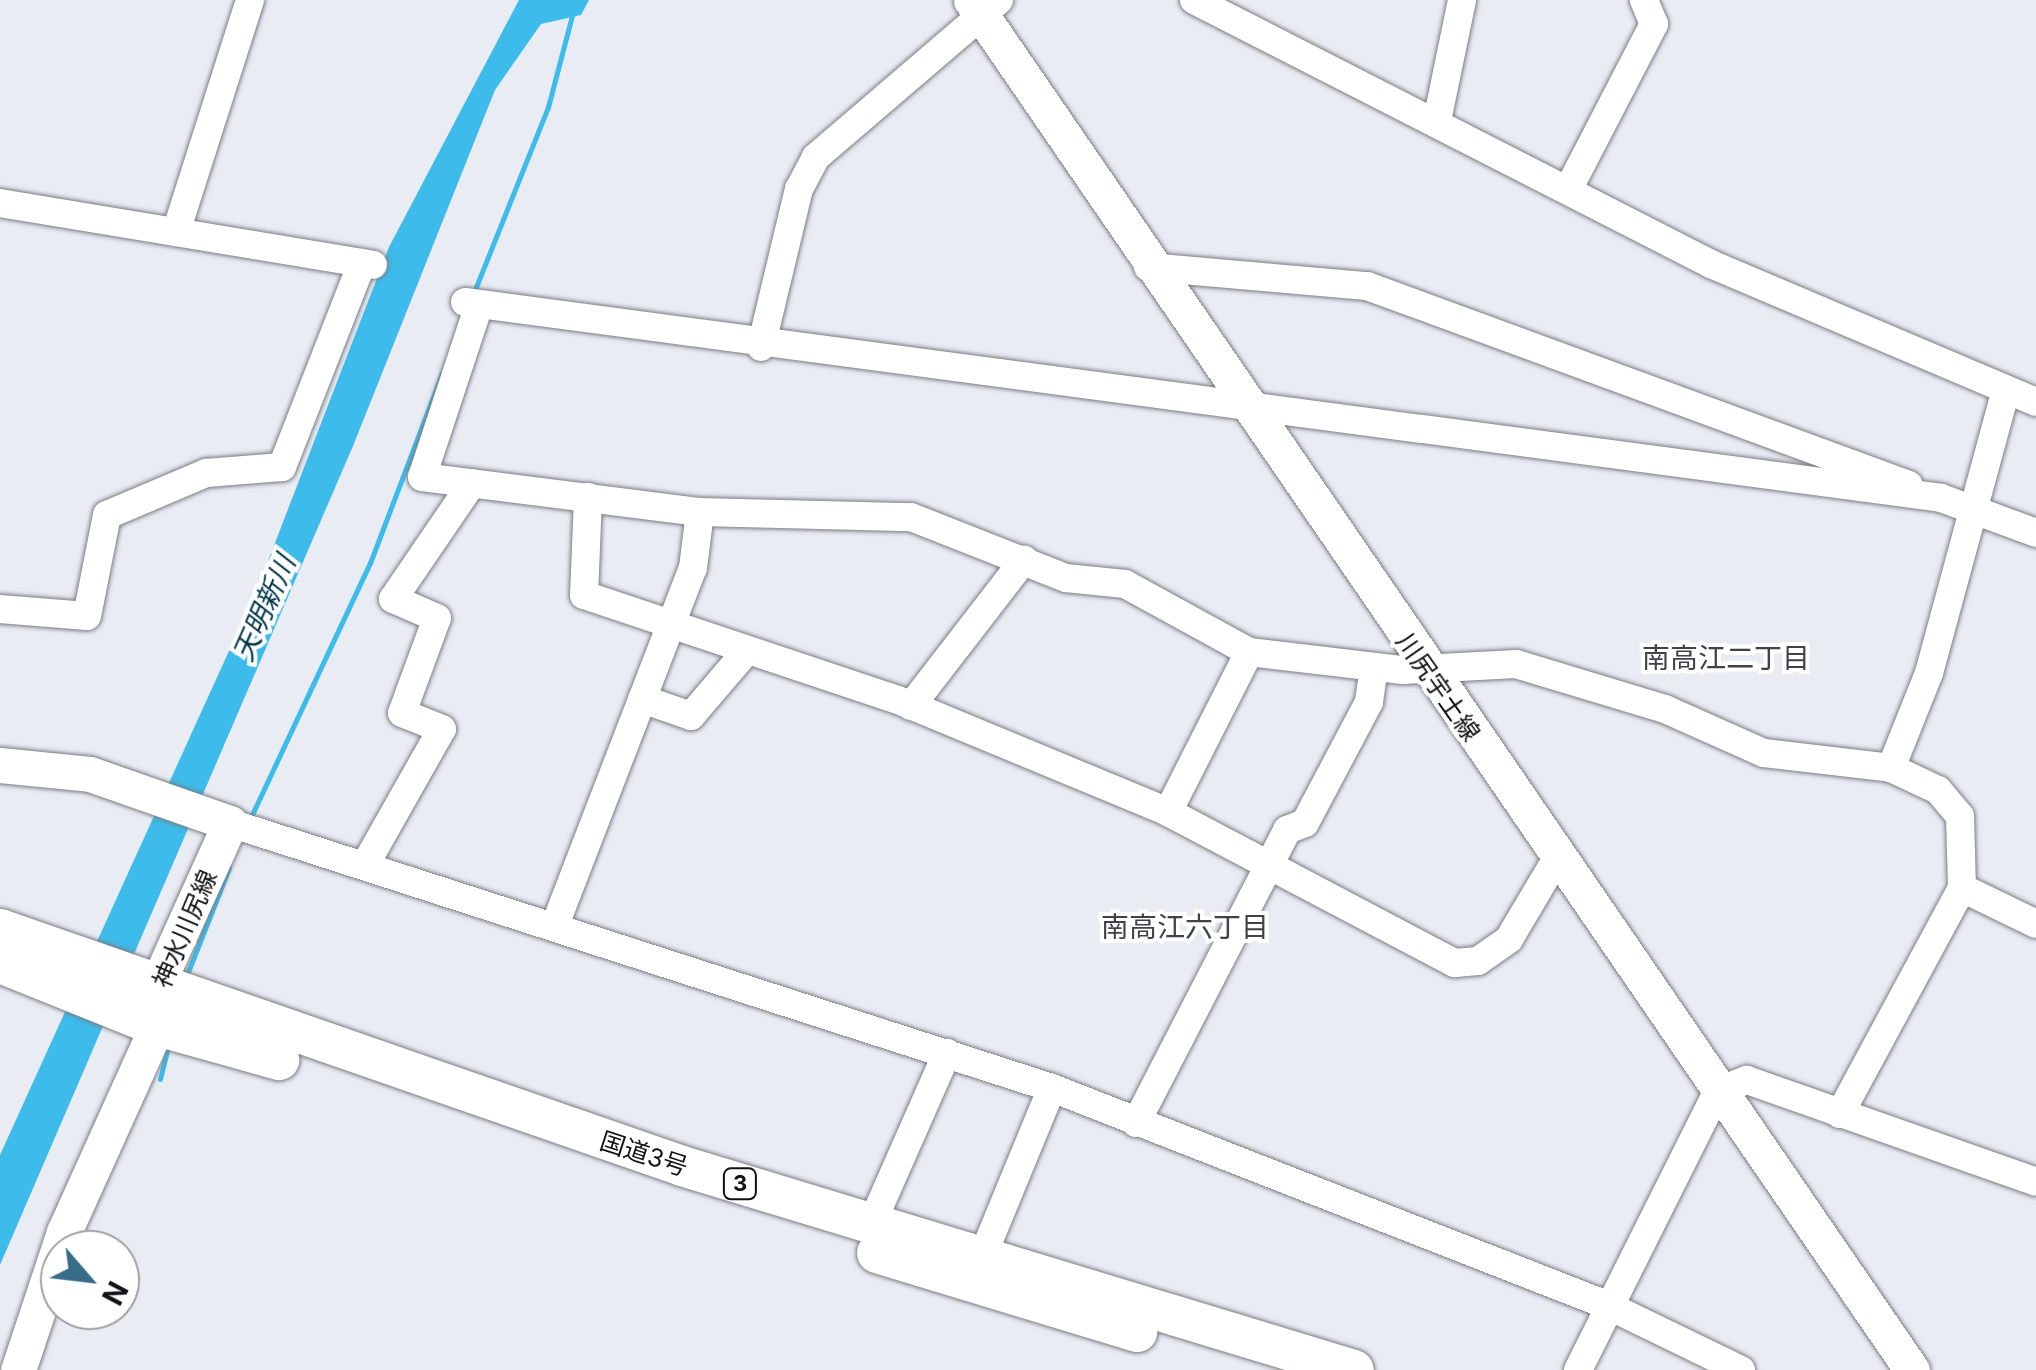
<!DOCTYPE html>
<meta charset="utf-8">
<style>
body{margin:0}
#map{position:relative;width:2036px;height:1370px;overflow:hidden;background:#e9ecf3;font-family:Inter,"Noto Sans JP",sans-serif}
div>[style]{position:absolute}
.water>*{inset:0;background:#3dbbeb}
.stream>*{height:5px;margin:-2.5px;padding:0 2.5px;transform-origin:2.5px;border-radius:2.5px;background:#3dbbeb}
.roads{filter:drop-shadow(0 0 2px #7a7d83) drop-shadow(0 0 2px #7a7d83)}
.minor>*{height:28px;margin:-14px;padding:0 14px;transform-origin:14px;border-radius:14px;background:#fff}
.major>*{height:35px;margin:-17.5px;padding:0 17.5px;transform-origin:17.5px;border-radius:17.5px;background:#fff}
.highway>*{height:40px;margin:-20px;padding:0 20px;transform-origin:20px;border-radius:20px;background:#fff}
span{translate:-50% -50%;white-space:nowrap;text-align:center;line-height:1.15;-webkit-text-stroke:8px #fff;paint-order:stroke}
.shield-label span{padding:2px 8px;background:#fff;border:2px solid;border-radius:8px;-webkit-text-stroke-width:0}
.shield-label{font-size:22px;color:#111215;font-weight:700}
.street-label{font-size:25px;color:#111215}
.water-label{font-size:28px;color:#003649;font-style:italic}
.neighbourhood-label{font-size:28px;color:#3f4247}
.north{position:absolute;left:40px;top:1230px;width:100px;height:100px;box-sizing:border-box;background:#fff;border:2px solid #a0a0a1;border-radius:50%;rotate:118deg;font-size:28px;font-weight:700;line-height:40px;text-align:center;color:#111215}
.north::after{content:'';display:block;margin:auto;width:35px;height:45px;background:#386d89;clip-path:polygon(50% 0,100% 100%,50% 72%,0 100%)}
</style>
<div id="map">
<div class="water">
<i style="clip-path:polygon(519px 0,589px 0,581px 15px,541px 24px,495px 90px,353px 446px,0 1265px,0 1155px,258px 587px,389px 247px)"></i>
</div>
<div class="stream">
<i style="left:476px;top:287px;width:194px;rotate:-68.2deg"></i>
<i style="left:548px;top:107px;width:111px;rotate:-75.3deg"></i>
<i style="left:249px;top:821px;width:285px;rotate:-64.9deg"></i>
<i style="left:370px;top:563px;width:203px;rotate:-69.2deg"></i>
<i style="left:186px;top:977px;width:117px;rotate:-68.5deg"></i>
<i style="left:160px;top:1079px;width:33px;rotate:-76deg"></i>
</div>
<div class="roads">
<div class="minor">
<i style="left:1194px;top:0;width:581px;rotate:27.05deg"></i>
<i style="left:1711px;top:264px;width:353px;rotate:23deg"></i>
<i style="left:1437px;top:121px;width:124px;rotate:-78.3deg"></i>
<i style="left:1569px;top:188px;width:185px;rotate:-62.6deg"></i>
<i style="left:1654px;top:24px;width:26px;rotate:-113deg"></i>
<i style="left:0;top:203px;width:378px;rotate:9.4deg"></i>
<i style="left:176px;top:232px;width:244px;rotate:-72.3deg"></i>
<i style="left:1148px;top:267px;width:220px;rotate:5deg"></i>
<i style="left:1367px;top:286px;width:577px;rotate:20.16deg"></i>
<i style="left:465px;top:302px;width:1489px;rotate:7.56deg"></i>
<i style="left:1941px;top:498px;width:101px;rotate:20.2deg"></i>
<i style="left:479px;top:305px;width:181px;rotate:108.3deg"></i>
<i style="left:422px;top:477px;width:280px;rotate:7.2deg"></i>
<i style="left:700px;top:512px;width:211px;rotate:1.4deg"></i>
<i style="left:911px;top:517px;width:167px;rotate:21.5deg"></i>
<i style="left:1066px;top:578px;width:59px;rotate:5.8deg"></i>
<i style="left:1125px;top:584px;width:141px;rotate:28.7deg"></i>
<i style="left:1249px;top:652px;width:155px;rotate:6.7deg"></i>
<i style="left:1403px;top:670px;width:113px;rotate:-3deg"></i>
<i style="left:1516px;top:664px;width:156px;rotate:16.8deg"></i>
<i style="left:1665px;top:709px;width:108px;rotate:24deg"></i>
<i style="left:1764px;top:753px;width:128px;rotate:6.7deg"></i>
<i style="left:1891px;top:768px;width:52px;rotate:25.1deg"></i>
<i style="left:1938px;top:790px;width:34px;rotate:50deg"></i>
<i style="left:1960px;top:816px;width:72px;rotate:88.4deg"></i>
<i style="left:1962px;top:888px;width:257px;rotate:118.4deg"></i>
<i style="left:761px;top:347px;width:163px;rotate:-76.5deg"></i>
<i style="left:799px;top:189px;width:36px;rotate:-62deg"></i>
<i style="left:816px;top:157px;width:241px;rotate:-40.6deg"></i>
<i style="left:588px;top:497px;width:98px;rotate:92.3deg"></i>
<i style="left:584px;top:595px;width:331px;rotate:18.5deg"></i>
<i style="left:898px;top:700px;width:292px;rotate:22.5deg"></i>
<i style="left:1168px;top:812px;width:324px;rotate:27.8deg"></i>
<i style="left:1455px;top:963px;width:23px;rotate:-5deg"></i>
<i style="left:1478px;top:961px;width:38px;rotate:-35deg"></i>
<i style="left:1509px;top:939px;width:94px;rotate:-59.3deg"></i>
<i style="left:0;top:609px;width:87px;rotate:4.6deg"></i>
<i style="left:87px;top:616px;width:103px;rotate:-78.8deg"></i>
<i style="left:107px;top:515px;width:108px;rotate:-23deg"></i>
<i style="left:206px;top:473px;width:76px;rotate:-4.5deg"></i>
<i style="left:282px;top:467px;width:219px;rotate:-68.6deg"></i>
<i style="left:642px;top:699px;width:52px;rotate:19.1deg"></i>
<i style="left:691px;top:716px;width:82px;rotate:-49.5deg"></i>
<i style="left:911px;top:706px;width:185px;rotate:-52.3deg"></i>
<i style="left:1891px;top:768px;width:102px;rotate:-68.2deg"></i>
<i style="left:1929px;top:673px;width:293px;rotate:-74.8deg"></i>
<i style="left:1168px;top:812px;width:179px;rotate:-63.1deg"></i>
<i style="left:230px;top:823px;width:864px;rotate:17.87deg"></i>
<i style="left:1052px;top:1088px;width:596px;rotate:21.36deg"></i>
<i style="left:1607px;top:1305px;width:149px;rotate:25.9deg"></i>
<i style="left:365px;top:865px;width:156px;rotate:-60.5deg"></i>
<i style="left:442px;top:729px;width:43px;rotate:-158.2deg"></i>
<i style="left:402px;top:713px;width:101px;rotate:-69.8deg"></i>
<i style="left:437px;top:618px;width:48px;rotate:-156.6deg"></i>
<i style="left:393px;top:599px;width:140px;rotate:-55.7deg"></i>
<i style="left:1962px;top:888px;width:82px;rotate:25.9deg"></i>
<i style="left:555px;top:925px;width:383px;rotate:-68.9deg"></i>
<i style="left:693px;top:568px;width:56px;rotate:-82.9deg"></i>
<i style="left:1136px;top:1123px;width:330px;rotate:-62.7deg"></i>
<i style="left:1287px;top:830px;width:19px;rotate:-21deg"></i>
<i style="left:1305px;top:823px;width:137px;rotate:-62.1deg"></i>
<i style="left:1369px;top:702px;width:35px;rotate:-82deg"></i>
<i style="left:872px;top:1223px;width:186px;rotate:-66.2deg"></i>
<i style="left:976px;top:1272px;width:199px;rotate:-67.6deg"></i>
<i style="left:1578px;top:1370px;width:312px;rotate:-63.4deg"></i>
<i style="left:1718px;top:1091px;width:31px;rotate:-21deg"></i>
<i style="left:1747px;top:1080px;width:306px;rotate:19.4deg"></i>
</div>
<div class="major">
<i style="left:971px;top:0;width:1662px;rotate:55.52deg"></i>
<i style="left:0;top:765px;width:90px;rotate:5.7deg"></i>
<i style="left:90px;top:774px;width:148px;rotate:19.3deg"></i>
<i style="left:230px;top:823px;width:182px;rotate:114.3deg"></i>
<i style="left:155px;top:989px;width:37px;rotate:87deg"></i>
<i style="left:157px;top:1026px;width:226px;rotate:114.3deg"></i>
<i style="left:64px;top:1232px;width:145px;rotate:108.4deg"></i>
</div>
<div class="highway">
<i style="left:0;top:929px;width:722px;rotate:19.16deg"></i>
<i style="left:682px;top:1166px;width:702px;rotate:16.89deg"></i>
<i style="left:0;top:963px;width:169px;rotate:21.9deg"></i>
<i style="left:157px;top:1026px;width:127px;rotate:15.6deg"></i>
<i style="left:877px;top:1253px;width:272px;rotate:16.9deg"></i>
</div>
</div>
<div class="shield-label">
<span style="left:740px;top:1184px">3</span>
</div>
<div class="street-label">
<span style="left:1438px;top:687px;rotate:55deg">川尻宇土線</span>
<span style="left:185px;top:929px;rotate:-67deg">神水川尻線</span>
<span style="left:644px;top:1154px;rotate:18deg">国道3号</span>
</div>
<div class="water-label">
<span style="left:264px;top:608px;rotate:-66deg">天明新川</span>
</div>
<div class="neighbourhood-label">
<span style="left:1726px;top:658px">南高江二丁目</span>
<span style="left:1185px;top:927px">南高江六丁目</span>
</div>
<div class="north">N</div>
</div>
